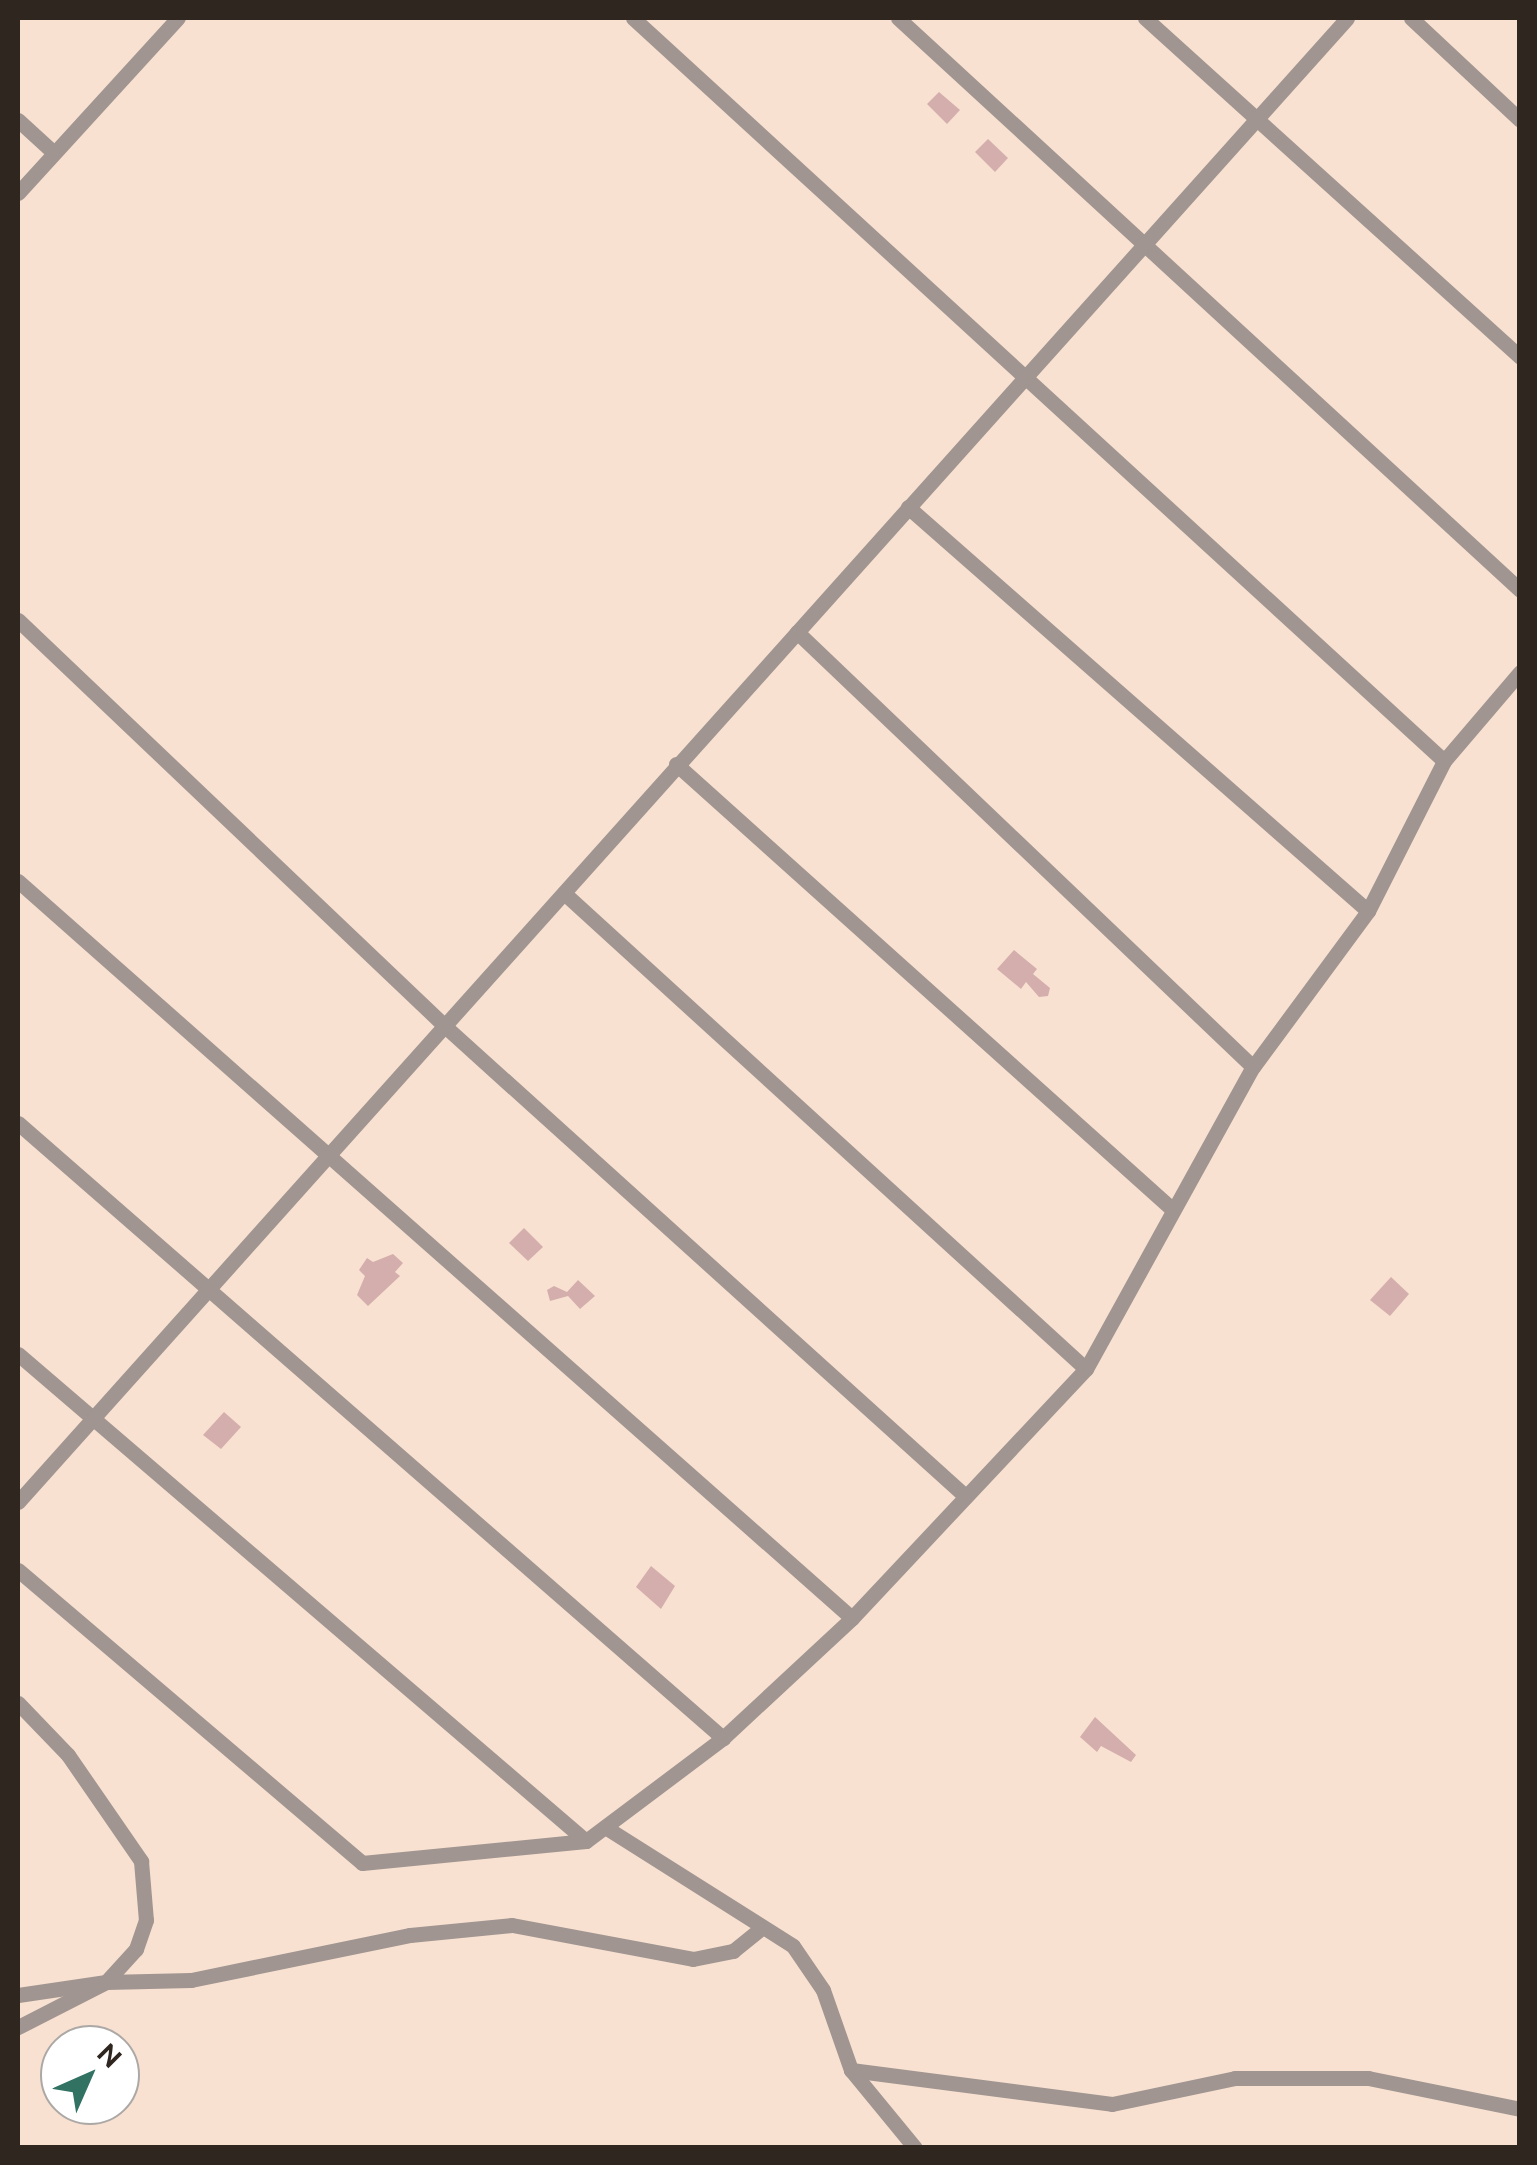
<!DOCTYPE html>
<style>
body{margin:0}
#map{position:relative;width:1537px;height:2165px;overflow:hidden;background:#f8e1d1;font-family:Ubuntu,sans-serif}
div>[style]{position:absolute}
.building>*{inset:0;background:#d4aeac}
.street>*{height:15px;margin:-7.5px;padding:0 7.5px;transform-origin:7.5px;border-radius:7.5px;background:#a09591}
span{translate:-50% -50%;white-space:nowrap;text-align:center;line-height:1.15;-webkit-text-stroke:8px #fff;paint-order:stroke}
.frame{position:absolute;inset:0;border:20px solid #2f2620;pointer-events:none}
.north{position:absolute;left:40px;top:2025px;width:100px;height:100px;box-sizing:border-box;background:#fff;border:2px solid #aca8a6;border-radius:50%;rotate:45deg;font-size:28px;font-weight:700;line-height:40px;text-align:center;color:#2f2620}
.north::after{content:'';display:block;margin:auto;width:35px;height:45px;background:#317262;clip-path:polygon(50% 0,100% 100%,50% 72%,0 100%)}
</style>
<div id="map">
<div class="building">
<i style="clip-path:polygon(939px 92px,960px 110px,947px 124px,927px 104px)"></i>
<i style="clip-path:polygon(988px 139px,1008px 158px,995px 172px,975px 152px)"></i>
<i style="clip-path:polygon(1014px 950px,1037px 969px,1033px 974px,1050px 988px,1048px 996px,1039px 997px,1026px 982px,1021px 989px,997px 969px)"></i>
<i style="clip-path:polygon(524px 1228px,543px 1247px,528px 1261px,509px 1243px)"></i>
<i style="clip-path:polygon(393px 1254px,403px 1263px,395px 1272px,400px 1276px,368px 1306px,357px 1295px,365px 1276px,359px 1270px,367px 1258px,373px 1262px)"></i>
<i style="clip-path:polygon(1391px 1277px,1409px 1294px,1390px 1316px,1370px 1300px)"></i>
<i style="clip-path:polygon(578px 1280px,595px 1296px,580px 1309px,568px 1296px,550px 1301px,547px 1290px,554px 1286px,567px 1292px)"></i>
<i style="clip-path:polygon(224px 1412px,241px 1427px,221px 1449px,203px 1435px)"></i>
<i style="clip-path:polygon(651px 1566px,675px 1586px,661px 1609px,636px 1587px)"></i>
<i style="clip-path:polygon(1095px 1717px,1136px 1755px,1131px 1762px,1101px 1746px,1097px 1752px,1080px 1737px)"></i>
</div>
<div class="street">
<i style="left:633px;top:18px;width:1100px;rotate:42.49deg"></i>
<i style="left:898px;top:18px;width:845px;rotate:42.6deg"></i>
<i style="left:1145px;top:18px;width:506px;rotate:42.11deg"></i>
<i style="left:1411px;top:18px;width:149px;rotate:43.1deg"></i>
<i style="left:18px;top:120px;width:47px;rotate:42.4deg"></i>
<i style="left:18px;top:193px;width:237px;rotate:-47.6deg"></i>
<i style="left:908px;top:507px;width:612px;rotate:41.29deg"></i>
<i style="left:18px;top:620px;width:593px;rotate:43.57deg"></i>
<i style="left:448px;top:1029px;width:694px;rotate:42.08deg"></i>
<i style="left:797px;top:632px;width:630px;rotate:43.65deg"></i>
<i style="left:676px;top:764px;width:668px;rotate:41.9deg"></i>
<i style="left:18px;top:881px;width:1113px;rotate:41.47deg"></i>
<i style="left:564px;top:893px;width:706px;rotate:42.36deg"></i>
<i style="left:18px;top:1123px;width:936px;rotate:41.1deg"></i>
<i style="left:18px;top:1354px;width:748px;rotate:40.61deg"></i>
<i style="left:18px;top:1502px;width:1992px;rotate:-48.15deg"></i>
<i style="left:18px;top:1570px;width:452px;rotate:40.4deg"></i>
<i style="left:362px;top:1863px;width:225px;rotate:-5.6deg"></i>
<i style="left:586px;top:1841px;width:171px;rotate:-36.9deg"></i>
<i style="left:723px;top:1738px;width:176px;rotate:-42.9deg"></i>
<i style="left:852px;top:1618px;width:342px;rotate:-46.8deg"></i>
<i style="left:1086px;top:1369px;width:345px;rotate:-61.1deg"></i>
<i style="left:1253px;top:1067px;width:194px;rotate:-53.6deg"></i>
<i style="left:1368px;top:911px;width:168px;rotate:-63.1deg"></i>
<i style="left:1444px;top:761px;width:117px;rotate:-49.5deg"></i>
<i style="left:18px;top:1703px;width:72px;rotate:46.1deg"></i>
<i style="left:68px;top:1755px;width:129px;rotate:55.4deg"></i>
<i style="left:141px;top:1861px;width:59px;rotate:85.2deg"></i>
<i style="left:146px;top:1920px;width:31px;rotate:109deg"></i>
<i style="left:136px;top:1949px;width:45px;rotate:132.3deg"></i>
<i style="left:106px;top:1982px;width:99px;rotate:152.9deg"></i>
<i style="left:605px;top:1827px;width:222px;rotate:32.3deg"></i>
<i style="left:793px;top:1946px;width:53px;rotate:55.7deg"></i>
<i style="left:823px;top:1990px;width:85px;rotate:70.7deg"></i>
<i style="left:851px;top:2070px;width:101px;rotate:50.6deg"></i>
<i style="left:18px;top:1995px;width:89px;rotate:-8.4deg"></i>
<i style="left:106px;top:1982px;width:85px;rotate:-1.3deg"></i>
<i style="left:191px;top:1980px;width:224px;rotate:-11.6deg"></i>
<i style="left:410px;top:1935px;width:102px;rotate:-5.6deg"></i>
<i style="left:512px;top:1925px;width:184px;rotate:10.6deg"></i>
<i style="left:693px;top:1959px;width:41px;rotate:-11.3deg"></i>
<i style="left:733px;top:1951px;width:35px;rotate:-39deg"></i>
<i style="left:851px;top:2070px;width:263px;rotate:7.4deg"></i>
<i style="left:1112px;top:2104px;width:126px;rotate:-11.9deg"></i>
<i style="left:1235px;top:2078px;width:133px"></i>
<i style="left:1368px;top:2078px;width:155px;rotate:11.5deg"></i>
</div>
<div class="frame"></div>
<div class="north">N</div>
</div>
